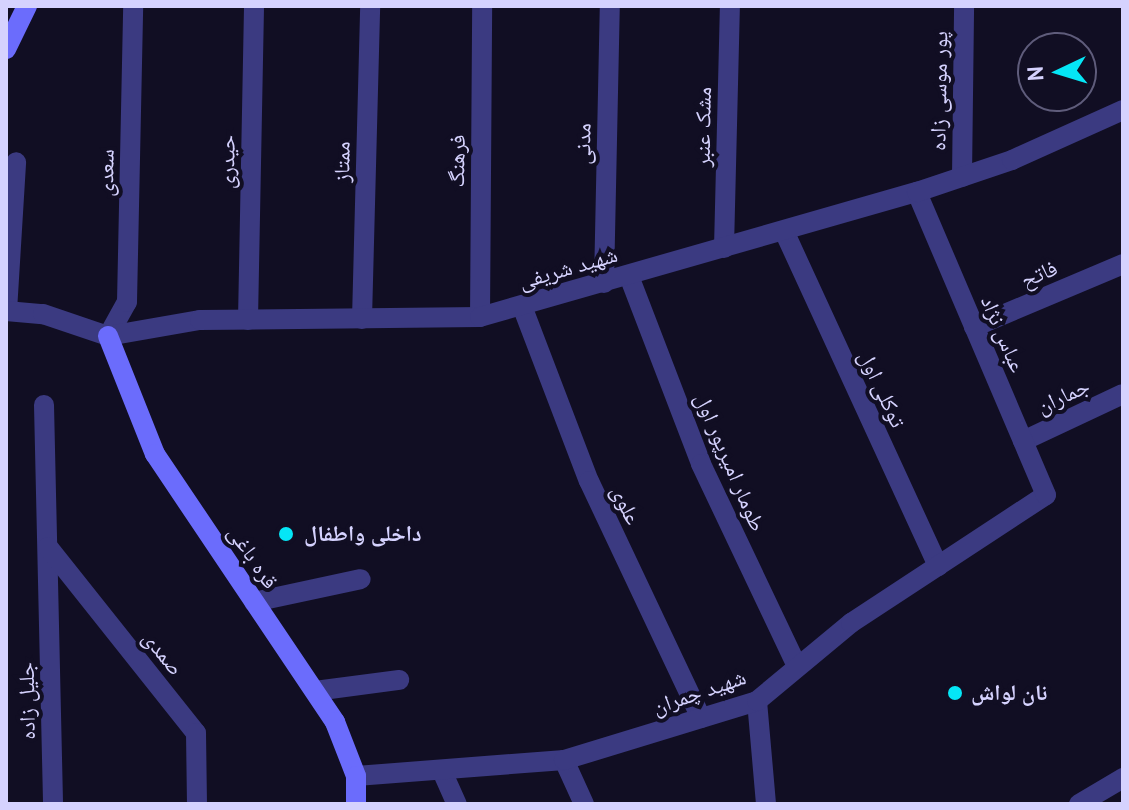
<!DOCTYPE html>
<meta charset="utf-8">
<style>
body{margin:0}
#map{position:relative;width:1129px;height:810px;overflow:hidden;background:#110e23;font-family:"PT Sans","Noto Naskh Arabic",sans-serif}
div>[style]{position:absolute}
.minor>*{height:20px;margin:-10px;padding:0 10px;transform-origin:10px;border-radius:10px;background:#3b3a81}
.tertiary>*{height:20px;margin:-10px;padding:0 10px;transform-origin:10px;border-radius:10px;background:#3b3a81}
.secondary>*{height:20px;margin:-10px;padding:0 10px;transform-origin:10px;border-radius:10px;background:#6b6cfc}
.dots>*{width:22px;height:22px;translate:-50% -50%;box-sizing:border-box;border:4px solid #110e23;border-radius:50%}
span{translate:-50% -50%;white-space:nowrap;text-align:center;line-height:1.15;-webkit-text-stroke:8px #110e23;paint-order:stroke}
.street-label{font-size:22px;color:#d5d2fe}
.poi-label{font-size:22px;color:#d5d2fe;font-weight:700}
.left{translate:0 -50%;text-align:left}
.frame{position:absolute;inset:0;border:8px solid #d5d2fe;pointer-events:none}
.north{position:absolute;left:1017px;top:32px;width:80px;height:80px;box-sizing:border-box;background:#110e23;border:2px solid #5f5c7b;border-radius:50%;rotate:266deg;font-size:22px;font-weight:700;line-height:32px;text-align:center;color:#d5d2fe}
.north::after{content:'';display:block;margin:auto;width:28px;height:36px;background:#05e6f6;clip-path:polygon(50% 0,100% 100%,50% 72%,0 100%)}
</style>
<div id="map">
<div class="minor">
<i style="left:962px;top:177px;width:171px;rotate:-89.3deg"></i>
<i style="left:784px;top:231px;width:369px;rotate:65.3deg"></i>
<i style="left:724px;top:248px;width:242px;rotate:-88.6deg"></i>
<i style="left:629px;top:276px;width:201px;rotate:69deg"></i>
<i style="left:701px;top:464px;width:221px;rotate:64.6deg"></i>
<i style="left:604px;top:283px;width:277px;rotate:-88.8deg"></i>
<i style="left:522px;top:306px;width:187px;rotate:69.1deg"></i>
<i style="left:589px;top:481px;width:262px;rotate:64.7deg"></i>
<i style="left:7px;top:311px;width:149px;rotate:-86.5deg"></i>
<i style="left:480px;top:317px;width:311px;rotate:-89.6deg"></i>
<i style="left:362px;top:319px;width:313px;rotate:-88.5deg"></i>
<i style="left:248px;top:320px;width:314px;rotate:-88.9deg"></i>
<i style="left:974px;top:327px;width:162px;rotate:-22.9deg"></i>
<i style="left:108px;top:336px;width:39px;rotate:-61deg"></i>
<i style="left:127px;top:302px;width:296px;rotate:-88.8deg"></i>
<i style="left:44px;top:405px;width:399px;rotate:88.7deg"></i>
<i style="left:1023px;top:441px;width:110px;rotate:-25.2deg"></i>
<i style="left:48px;top:547px;width:238px;rotate:51.5deg"></i>
<i style="left:196px;top:733px;width:71px;rotate:89.2deg"></i>
<i style="left:254px;top:602px;width:109px;rotate:-12.1deg"></i>
<i style="left:315px;top:691px;width:85px;rotate:-7.5deg"></i>
<i style="left:757px;top:701px;width:103px;rotate:85deg"></i>
<i style="left:564px;top:760px;width:48px;rotate:65.6deg"></i>
<i style="left:442px;top:771px;width:36px;rotate:66deg"></i>
<i style="left:356px;top:776px;width:209px;rotate:-4.4deg"></i>
<i style="left:564px;top:760px;width:202px;rotate:-17deg"></i>
<i style="left:757px;top:701px;width:122px;rotate:-39.7deg"></i>
<i style="left:851px;top:623px;width:233px;rotate:-33.3deg"></i>
<i style="left:1046px;top:495px;width:329px;rotate:-113.1deg"></i>
<i style="left:1079px;top:804px;width:51px;rotate:-30.6deg"></i>
</div>
<div class="tertiary">
<i style="left:6px;top:311px;width:37px;rotate:5deg"></i>
<i style="left:43px;top:314px;width:69px;rotate:18.7deg"></i>
<i style="left:108px;top:336px;width:93px;rotate:-9.9deg"></i>
<i style="left:200px;top:320px;width:280px;rotate:-0.6deg"></i>
<i style="left:480px;top:317px;width:455px;rotate:-16deg"></i>
<i style="left:917px;top:192px;width:100px;rotate:-18.6deg"></i>
<i style="left:1012px;top:160px;width:122px;rotate:-24.2deg"></i>
</div>
<div class="secondary">
<i style="left:6px;top:49px;width:48px;rotate:-64deg"></i>
<i style="left:108px;top:336px;width:127px;rotate:68.3deg"></i>
<i style="left:155px;top:454px;width:323px;rotate:56.1deg"></i>
<i style="left:335px;top:722px;width:58px;rotate:68.7deg"></i>
<i style="left:356px;top:776px;width:28px;rotate:90deg"></i>
</div>
<div class="dots">
<i style="left:286px;top:534px;background:#05e6f6"></i>
<i style="left:955px;top:693px;background:#05e6f6"></i>
</div>
<div class="street-label">
<span style="left:939px;top:91px;rotate:-89deg">پور موسی زاده</span>
<span style="left:703px;top:127px;rotate:-89deg">مشک عنبر</span>
<span style="left:583px;top:144px;rotate:-89deg">مدنی</span>
<span style="left:457px;top:161px;rotate:-89deg">فرهنگ</span>
<span style="left:227px;top:162px;rotate:-89deg">حیدری</span>
<span style="left:342px;top:162px;rotate:-89deg">ممتاز</span>
<span style="left:106px;top:173px;rotate:-89deg">سعدی</span>
<span style="left:568px;top:268px;rotate:-16deg">شهید شریفى</span>
<span style="left:1039px;top:274px;rotate:-23deg">فاتح</span>
<span style="left:1003px;top:334px;rotate:67deg">عباس نژاد</span>
<span style="left:882px;top:389px;rotate:65deg">توکلی اول</span>
<span style="left:1063px;top:396px;rotate:-25deg">جماران</span>
<span style="left:730px;top:462px;rotate:67deg">طومار امیرپور اول</span>
<span style="left:626px;top:505px;rotate:65deg">علوی</span>
<span style="left:253px;top:557px;rotate:56deg">قره باغی</span>
<span style="left:163px;top:653px;rotate:51deg">صمدی</span>
<span style="left:699px;top:692px;rotate:-19deg">شهید چمران</span>
<span style="left:27px;top:701px;rotate:-91deg">جلیل زاده</span>
</div>
<div class="poi-label">
<span class="left" style="left:304px;top:534px">داخلی واطفال</span>
<span class="left" style="left:971px;top:693px">نان لواش</span>
</div>
<div class="frame"></div>
<div class="north">N</div>
</div>
